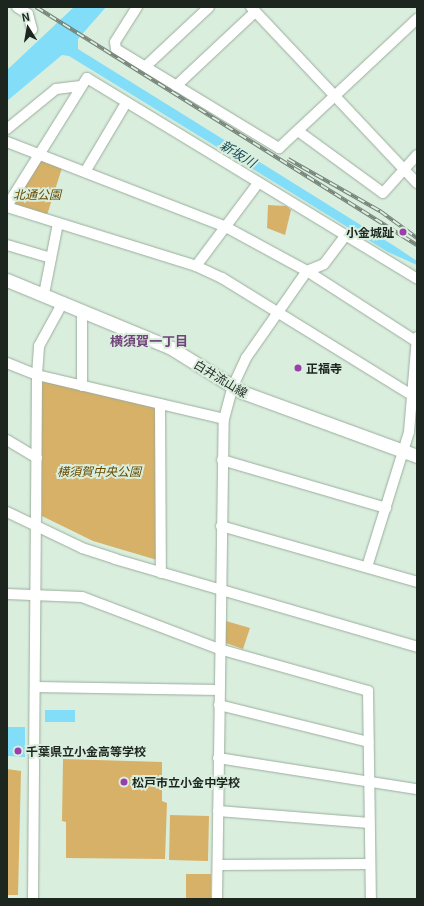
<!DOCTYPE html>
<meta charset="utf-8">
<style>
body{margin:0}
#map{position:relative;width:424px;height:906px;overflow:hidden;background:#daeede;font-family:Georgia,"Noto Sans JP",serif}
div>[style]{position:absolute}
.green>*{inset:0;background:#d7b167}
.water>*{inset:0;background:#82ddf8}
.roads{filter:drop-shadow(0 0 1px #9aad9d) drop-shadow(0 0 1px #9aad9d)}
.minor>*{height:10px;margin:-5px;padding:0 5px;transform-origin:5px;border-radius:5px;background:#fff}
.major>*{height:13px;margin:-6.5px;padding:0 6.5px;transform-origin:6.5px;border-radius:6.5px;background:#fff}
.rail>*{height:4px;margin-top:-2px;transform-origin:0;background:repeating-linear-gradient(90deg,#daeede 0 8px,#758278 0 16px);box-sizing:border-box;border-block:1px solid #758278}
.dots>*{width:11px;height:11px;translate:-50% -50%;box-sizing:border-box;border:2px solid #daeede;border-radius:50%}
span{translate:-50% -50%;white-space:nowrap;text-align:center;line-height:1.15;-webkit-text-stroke:4px #daeede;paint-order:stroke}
.park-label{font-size:12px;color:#684b00;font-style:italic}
.poi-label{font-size:12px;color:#1d251f;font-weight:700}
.right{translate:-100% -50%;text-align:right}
.left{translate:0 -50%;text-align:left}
.street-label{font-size:12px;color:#1d251f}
.water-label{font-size:13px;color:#114856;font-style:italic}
.neighbourhood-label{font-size:13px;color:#704379;font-weight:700}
.frame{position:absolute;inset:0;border:8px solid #1d251f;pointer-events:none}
.north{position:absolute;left:8px;top:8px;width:40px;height:40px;-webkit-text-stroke:3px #daeede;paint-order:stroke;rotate:349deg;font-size:11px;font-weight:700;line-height:16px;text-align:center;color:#1d251f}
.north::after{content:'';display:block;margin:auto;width:14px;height:18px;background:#1d251f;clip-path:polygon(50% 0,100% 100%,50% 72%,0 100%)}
</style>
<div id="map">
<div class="green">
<i style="clip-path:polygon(41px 159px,62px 168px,47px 215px,15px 204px)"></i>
<i style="clip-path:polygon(268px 205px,286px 206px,291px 210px,285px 235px,267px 228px)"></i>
<i style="clip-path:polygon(42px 381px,158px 406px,157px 560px,93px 541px,42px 516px)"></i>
<i style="clip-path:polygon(226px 621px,250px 628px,243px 649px,226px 643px)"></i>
<i style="clip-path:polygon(63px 759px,162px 762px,162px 801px,167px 803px,165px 859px,66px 858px,66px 822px,62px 821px)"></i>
<i style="clip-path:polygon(7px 769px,21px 771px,18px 895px,7px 895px)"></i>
<i style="clip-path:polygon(170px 815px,209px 816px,208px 861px,169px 860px)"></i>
<i style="clip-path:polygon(186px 874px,211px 874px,211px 899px,186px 899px)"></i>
</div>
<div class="water">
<i style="clip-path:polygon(74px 7px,106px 7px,78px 39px,78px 49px,396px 247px,417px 261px,417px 265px,388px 252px,69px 56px,62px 55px,7px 101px,7px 70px)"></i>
<i style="clip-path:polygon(45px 710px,75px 710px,75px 722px,45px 722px)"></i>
<i style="clip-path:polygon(7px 727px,25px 727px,25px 757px,7px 756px)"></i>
</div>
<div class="roads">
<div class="minor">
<i style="left:17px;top:7px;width:13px;rotate:32deg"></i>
<i style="left:28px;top:14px;width:16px;rotate:75deg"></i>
<i style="left:137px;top:7px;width:41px;rotate:122.2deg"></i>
<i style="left:115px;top:42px;width:7px;rotate:82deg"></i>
<i style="left:116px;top:49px;width:191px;rotate:31.3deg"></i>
<i style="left:279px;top:148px;width:189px;rotate:-43.1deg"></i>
<i style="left:251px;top:7px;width:242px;rotate:46.7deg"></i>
<i style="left:146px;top:66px;width:86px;rotate:-43.1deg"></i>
<i style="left:176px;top:86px;width:108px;rotate:-43.1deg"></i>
<i style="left:7px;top:129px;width:63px;rotate:-39.2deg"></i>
<i style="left:56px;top:89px;width:25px;rotate:-7deg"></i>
<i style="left:298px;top:131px;width:105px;rotate:36.1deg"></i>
<i style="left:383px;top:193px;width:51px;rotate:-48.2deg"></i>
<i style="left:7px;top:142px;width:233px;rotate:21.2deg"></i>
<i style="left:224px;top:226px;width:94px;rotate:28.5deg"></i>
<i style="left:307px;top:271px;width:127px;rotate:32.8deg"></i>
<i style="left:85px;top:172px;width:80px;rotate:-59.3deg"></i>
<i style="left:7px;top:206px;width:151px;rotate:-58deg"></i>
<i style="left:87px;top:78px;width:386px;rotate:31.3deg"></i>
<i style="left:7px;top:207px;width:198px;rotate:17.3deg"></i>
<i style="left:196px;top:266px;width:29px;rotate:25deg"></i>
<i style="left:222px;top:278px;width:225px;rotate:31.7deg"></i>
<i style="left:7px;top:245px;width:46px;rotate:16.5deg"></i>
<i style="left:196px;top:266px;width:104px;rotate:-53.2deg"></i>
<i style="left:44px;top:294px;width:72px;rotate:-78.8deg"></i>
<i style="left:82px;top:310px;width:76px;rotate:90deg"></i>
<i style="left:7px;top:363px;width:32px;rotate:22deg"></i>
<i style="left:37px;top:375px;width:192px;rotate:13.2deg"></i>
<i style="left:160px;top:404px;width:169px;rotate:89.7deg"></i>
<i style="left:7px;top:440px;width:35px;rotate:31deg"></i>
<i style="left:222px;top:460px;width:171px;rotate:16.3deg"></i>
<i style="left:7px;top:512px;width:83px;rotate:25.6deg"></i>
<i style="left:82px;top:548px;width:35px;rotate:18deg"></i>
<i style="left:115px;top:559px;width:315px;rotate:16.2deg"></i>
<i style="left:221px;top:526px;width:204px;rotate:15.9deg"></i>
<i style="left:367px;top:567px;width:141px;rotate:-72.7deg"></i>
<i style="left:409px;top:432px;width:95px;rotate:-85.2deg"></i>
<i style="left:7px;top:594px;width:75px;rotate:2.3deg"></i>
<i style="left:82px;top:597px;width:147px;rotate:20.8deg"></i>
<i style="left:219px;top:649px;width:155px;rotate:15.7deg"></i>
<i style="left:368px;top:691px;width:208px;rotate:89.2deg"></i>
<i style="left:35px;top:687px;width:184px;rotate:0.9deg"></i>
<i style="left:219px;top:705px;width:154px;rotate:13.9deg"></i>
<i style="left:218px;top:758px;width:201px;rotate:8.9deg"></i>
<i style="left:218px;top:811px;width:152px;rotate:4.5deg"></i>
<i style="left:218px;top:865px;width:152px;rotate:-0.4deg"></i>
<i style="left:33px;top:899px;width:524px;rotate:-89.56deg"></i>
<i style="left:37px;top:375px;width:29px;rotate:-86deg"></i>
<i style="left:39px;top:346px;width:50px;rotate:-61.4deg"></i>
<i style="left:217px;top:899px;width:480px;rotate:-89.2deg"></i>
<i style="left:224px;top:419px;width:34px;rotate:-75deg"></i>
<i style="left:233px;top:386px;width:31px;rotate:-65deg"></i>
<i style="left:246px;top:358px;width:106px;rotate:-55deg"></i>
<i style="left:307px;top:271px;width:18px;rotate:-22deg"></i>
<i style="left:324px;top:264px;width:35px;rotate:-53deg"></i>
</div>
<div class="major">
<i style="left:7px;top:280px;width:178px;rotate:22.5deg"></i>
<i style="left:171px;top:348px;width:84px;rotate:31.8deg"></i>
<i style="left:242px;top:392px;width:186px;rotate:20.1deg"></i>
</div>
</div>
<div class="rail">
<i style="left:36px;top:7px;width:449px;rotate:32deg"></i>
<i style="left:288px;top:159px;width:106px;rotate:29.5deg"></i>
<i style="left:380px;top:211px;width:46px;rotate:36.1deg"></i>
</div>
<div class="dots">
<i style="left:403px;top:232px;background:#993eaa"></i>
<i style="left:298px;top:368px;background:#993eaa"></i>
<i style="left:18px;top:751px;background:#993eaa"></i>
<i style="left:124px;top:782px;background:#993eaa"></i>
</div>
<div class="park-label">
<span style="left:37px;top:194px">北通公園</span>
<span style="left:99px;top:471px">横須賀中央公園</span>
</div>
<div class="poi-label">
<span class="right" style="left:394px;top:232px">小金城趾</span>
<span class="left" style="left:306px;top:368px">正福寺</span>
<span class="left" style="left:26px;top:751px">千葉県立小金高等学校</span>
<span class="left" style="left:132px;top:782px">松戸市立小金中学校</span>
</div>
<div class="street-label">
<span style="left:221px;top:378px;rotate:31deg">白井流山線</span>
</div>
<div class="water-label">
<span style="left:238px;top:154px;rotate:31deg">新坂川</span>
</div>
<div class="neighbourhood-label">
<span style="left:149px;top:341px">横須賀一丁目</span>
</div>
<div class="frame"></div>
<div class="north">N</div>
</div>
